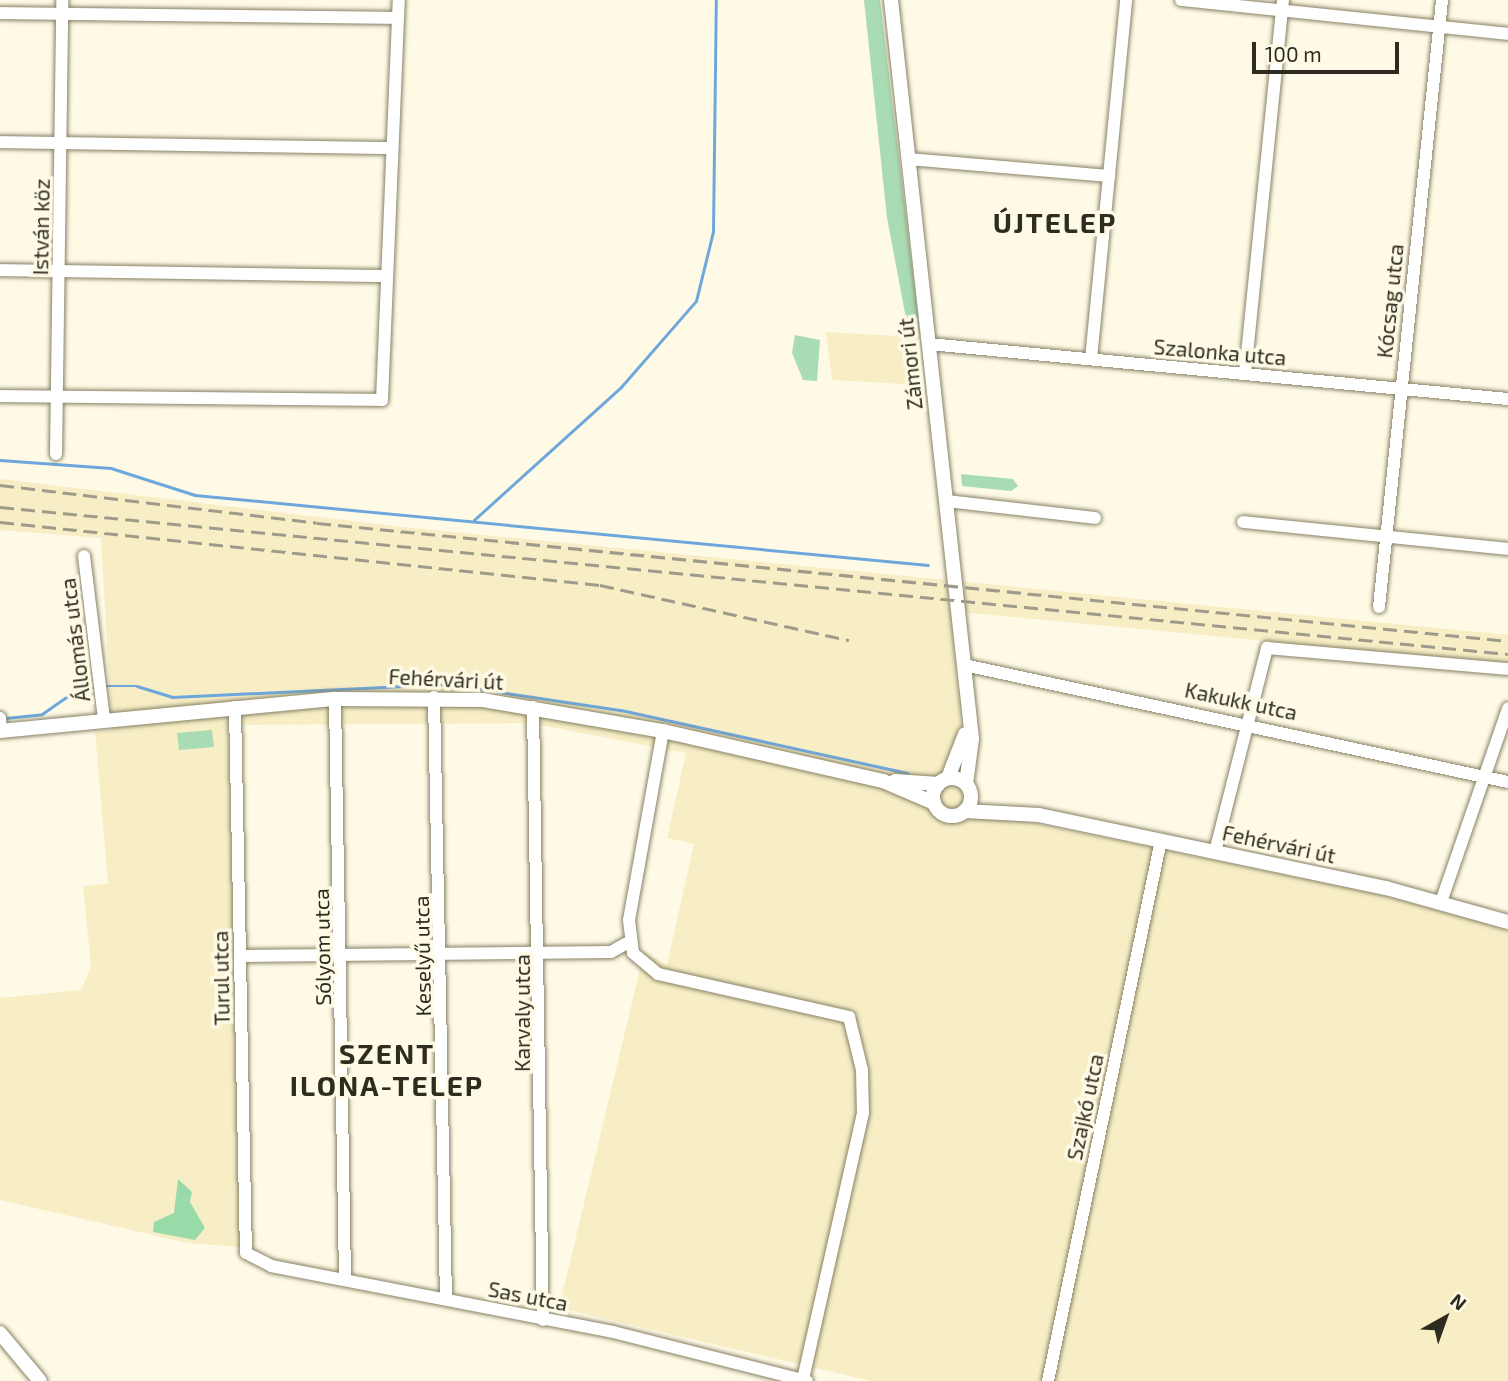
<!DOCTYPE html>
<meta charset="utf-8">
<style>
body{margin:0}
#map{position:relative;width:1508px;height:1381px;overflow:hidden;background:#fefae6;font-family:"Exo 2",sans-serif}
div>[style]{position:absolute}
.built>*{inset:0;background:#f7eec6}
.green>*{inset:0;background:#a9dbb4}
.forest>*{inset:0;background:#98daa8}
.stream>*{height:2.5px;margin:-1.25px;padding:0 1.25px;transform-origin:1.25px;border-radius:1.25px;background:#6ea7dc}
.roads{filter:drop-shadow(0 0 2px #878164) drop-shadow(0 0 2px #878164)}
.minor>*{height:12px;margin:-6px;padding:0 6px;transform-origin:6px;border-radius:6px;background:#fff}
.major>*{height:14px;margin:-7px;padding:0 7px;transform-origin:7px;border-radius:7px;background:#fff}
.major>.ring{margin:-7px;padding:0;box-sizing:content-box;background:none;border:14px solid #fff;border-radius:50%}
.rail>*{height:2.5px;margin-top:-1.25px;transform-origin:0;background:repeating-linear-gradient(90deg,#9e9b8a 0 14px,transparent 0 21px)}
span{translate:-50% -50%;white-space:nowrap;text-align:center;line-height:1.15;-webkit-text-stroke:7px #fefae6;paint-order:stroke}
.street-label{font-size:21px;color:#2e2c1f}
.district-label{font-size:28px;color:#2e2c1f;font-weight:700;letter-spacing:2px}
.north{position:absolute;left:1410px;top:1283px;width:70px;height:70px;-webkit-text-stroke:5px #fefae6;paint-order:stroke;rotate:40deg;font-size:19px;font-weight:700;line-height:28px;text-align:center;color:#2e2c1f}
.north::after{content:'';display:block;margin:auto;width:24px;height:32px;background:#2e2c1f;clip-path:polygon(50% 0,100% 100%,50% 72%,0 100%)}
.scale{position:absolute;left:1252px;top:42px;width:147px;height:32px;box-sizing:border-box;border:4px solid #2e2c1f;border-top:0;padding-left:9px;font-size:21px;line-height:24px;white-space:nowrap;color:#2e2c1f;-webkit-text-stroke:5px #fefae6;paint-order:stroke}
</style>
<div id="map">
<div class="built">
<i style="clip-path:polygon(826px 332px,917px 337px,922px 385px,832px 380px)"></i>
<i style="clip-path:polygon(0 479px,403px 527px,1508px 635px,1508px 664px,951px 611px,968px 810px,1440px 907px,1508px 931px,1508px 1381px,871px 1381px,559px 1308px,644px 952px,667px 965px,694px 844px,667px 838px,686px 753px,530px 723px,228px 725px,241px 1247px,188px 1243px,0 1200px,0 998px,81px 990px,91px 967px,83px 886px,108px 884px,95px 732px,112px 730px,101px 538px,0 530px)"></i>
</div>
<div class="green">
<i style="clip-path:polygon(864px 0,880px 0,920px 334px,909px 334px,887px 218px)"></i>
<i style="clip-path:polygon(795px 335px,820px 340px,817px 381px,803px 380px,792px 353px)"></i>
<i style="clip-path:polygon(961px 474px,1013px 479px,1018px 486px,1011px 491px,962px 486px)"></i>
<i style="clip-path:polygon(212px 730px,214px 747px,179px 750px,177px 733px)"></i>
</div>
<div class="forest">
<i style="clip-path:polygon(178px 1179px,192px 1192px,190px 1202px,205px 1228px,195px 1240px,153px 1232px,154px 1222px,174px 1213px)"></i>
</div>
<div class="stream">
<i style="left:0;top:460px;width:111px;rotate:4.1deg"></i>
<i style="left:111px;top:468px;width:88px;rotate:17.8deg"></i>
<i style="left:195px;top:495px;width:736px;rotate:5.46deg"></i>
<i style="left:474px;top:520px;width:198px;rotate:-42.1deg"></i>
<i style="left:621px;top:387px;width:114px;rotate:-48.9deg"></i>
<i style="left:696px;top:301px;width:71px;rotate:-76.2deg"></i>
<i style="left:713px;top:232px;width:232px;rotate:-89.3deg"></i>
<i style="left:106px;top:686px;width:31px"></i>
<i style="left:137px;top:686px;width:37px;rotate:17deg"></i>
<i style="left:172px;top:697px;width:274px;rotate:-2.7deg"></i>
<i style="left:446px;top:684px;width:177px;rotate:8.5deg"></i>
<i style="left:621px;top:710px;width:293px;rotate:12.4deg"></i>
<i style="left:6px;top:718px;width:36px;rotate:-6deg"></i>
<i style="left:42px;top:714px;width:40px;rotate:-34.9deg"></i>
<i style="left:75px;top:691px;width:20px;rotate:-11deg"></i>
</div>
<div class="roads">
<div class="minor">
<i style="left:1181px;top:0;width:329px;rotate:5.9deg"></i>
<i style="left:0;top:13px;width:398px;rotate:0.7deg"></i>
<i style="left:0;top:142px;width:392px;rotate:0.9deg"></i>
<i style="left:908px;top:159px;width:202px;rotate:4.8deg"></i>
<i style="left:0;top:270px;width:386px;rotate:0.9deg"></i>
<i style="left:929px;top:344px;width:582px;rotate:5.43deg"></i>
<i style="left:1091px;top:359px;width:361px;rotate:-84.4deg"></i>
<i style="left:1245px;top:374px;width:376px;rotate:-84.2deg"></i>
<i style="left:0;top:396px;width:382px;rotate:0.6deg"></i>
<i style="left:382px;top:400px;width:400px;rotate:-87.6deg"></i>
<i style="left:56px;top:454px;width:454px;rotate:-89.2deg"></i>
<i style="left:946px;top:501px;width:150px;rotate:6.5deg"></i>
<i style="left:1243px;top:522px;width:266px;rotate:5.8deg"></i>
<i style="left:84px;top:556px;width:165px;rotate:83deg"></i>
<i style="left:1379px;top:607px;width:610px;rotate:-84.07deg"></i>
<i style="left:964px;top:665px;width:556px;rotate:12.14deg"></i>
<i style="left:434px;top:697px;width:602px;rotate:88.86deg"></i>
<i style="left:335px;top:699px;width:580px;rotate:89.01deg"></i>
<i style="left:235px;top:707px;width:546px;rotate:88.85deg"></i>
<i style="left:246px;top:1253px;width:28px;rotate:27deg"></i>
<i style="left:271px;top:1266px;width:348px;rotate:10.9deg"></i>
<i style="left:613px;top:1332px;width:200px;rotate:14.2deg"></i>
<i style="left:533px;top:707px;width:613px;rotate:89.07deg"></i>
<i style="left:0;top:718px;width:13px;rotate:86deg"></i>
<i style="left:663px;top:731px;width:192px;rotate:100.2deg"></i>
<i style="left:629px;top:920px;width:33px;rotate:83deg"></i>
<i style="left:633px;top:953px;width:33px;rotate:40deg"></i>
<i style="left:658px;top:974px;width:196px;rotate:12.7deg"></i>
<i style="left:849px;top:1017px;width:55px;rotate:76.2deg"></i>
<i style="left:862px;top:1070px;width:43px;rotate:88.7deg"></i>
<i style="left:863px;top:1113px;width:274px;rotate:102.7deg"></i>
<i style="left:1215px;top:852px;width:211px;rotate:-75.7deg"></i>
<i style="left:1267px;top:648px;width:242px;rotate:5deg"></i>
<i style="left:1441px;top:902px;width:205px;rotate:-70.9deg"></i>
<i style="left:240px;top:956px;width:371px;rotate:-0.6deg"></i>
<i style="left:611px;top:952px;width:21px;rotate:-29deg"></i>
<i style="left:1048px;top:1381px;width:553px;rotate:-78.2deg"></i>
</div>
<div class="major">
<i style="left:891px;top:0;width:743px;rotate:83.74deg"></i>
<i style="left:972px;top:739px;width:45px;rotate:97.6deg"></i>
<i style="left:0;top:731px;width:337px;rotate:-5.5deg"></i>
<i style="left:335px;top:699px;width:148px;rotate:0.4deg"></i>
<i style="left:483px;top:700px;width:183px;rotate:9.8deg"></i>
<i style="left:663px;top:731px;width:226px;rotate:12.8deg"></i>
<i style="left:883px;top:781px;width:56px;rotate:23.3deg"></i>
<i style="left:948px;top:778px;width:47px;rotate:-68.9deg"></i>
<i class="ring" style="left:933px;top:778px;width:24px;height:24px"></i>
<i style="left:895px;top:781px;width:44px;rotate:3.9deg"></i>
<i style="left:965px;top:811px;width:74px;rotate:3.1deg"></i>
<i style="left:1039px;top:815px;width:355px;rotate:11.9deg"></i>
<i style="left:1386px;top:888px;width:127px;rotate:15.6deg"></i>
<i style="left:0;top:1333px;width:62px;rotate:50.2deg"></i>
</div>
</div>
<div class="rail">
<i style="left:0;top:485px;width:319px;rotate:6.8deg"></i>
<i style="left:317px;top:523px;width:1197px;rotate:5.66deg"></i>
<i style="left:0;top:507px;width:1515px;rotate:5.57deg"></i>
<i style="left:0;top:522px;width:603px;rotate:5.99deg"></i>
<i style="left:600px;top:585px;width:255px;rotate:12.5deg"></i>
</div>
<div class="street-label">
<span style="left:41px;top:227px;rotate:-89deg">István köz</span>
<span style="left:1390px;top:301px;rotate:-84deg">Kócsag utca</span>
<span style="left:1220px;top:352px;rotate:5deg">Szalonka utca</span>
<span style="left:910px;top:364px;rotate:-96deg">Zámori út</span>
<span style="left:75px;top:640px;rotate:-97deg">Állomás utca</span>
<span style="left:446px;top:679px;rotate:3deg">Fehérvári út</span>
<span style="left:1241px;top:701px;rotate:12deg">Kakukk utca</span>
<span style="left:1279px;top:844px;rotate:12deg">Fehérvári út</span>
<span style="left:322px;top:947px;rotate:-91deg">Sólyom utca</span>
<span style="left:422px;top:956px;rotate:-91deg">Keselyű utca</span>
<span style="left:221px;top:978px;rotate:-91deg">Turul utca</span>
<span style="left:522px;top:1013px;rotate:-90deg">Karvaly utca</span>
<span style="left:1085px;top:1107px;rotate:-78deg">Szajkó utca</span>
<span style="left:528px;top:1296px;rotate:11deg">Sas utca</span>
</div>
<div class="district-label">
<span style="left:1055px;top:222px">ÚJTELEP</span>
<span style="left:387px;top:1069px">SZENT<br>ILONA-TELEP</span>
</div>
<div class="north">N</div>
<div class="scale">100 m</div>
</div>
